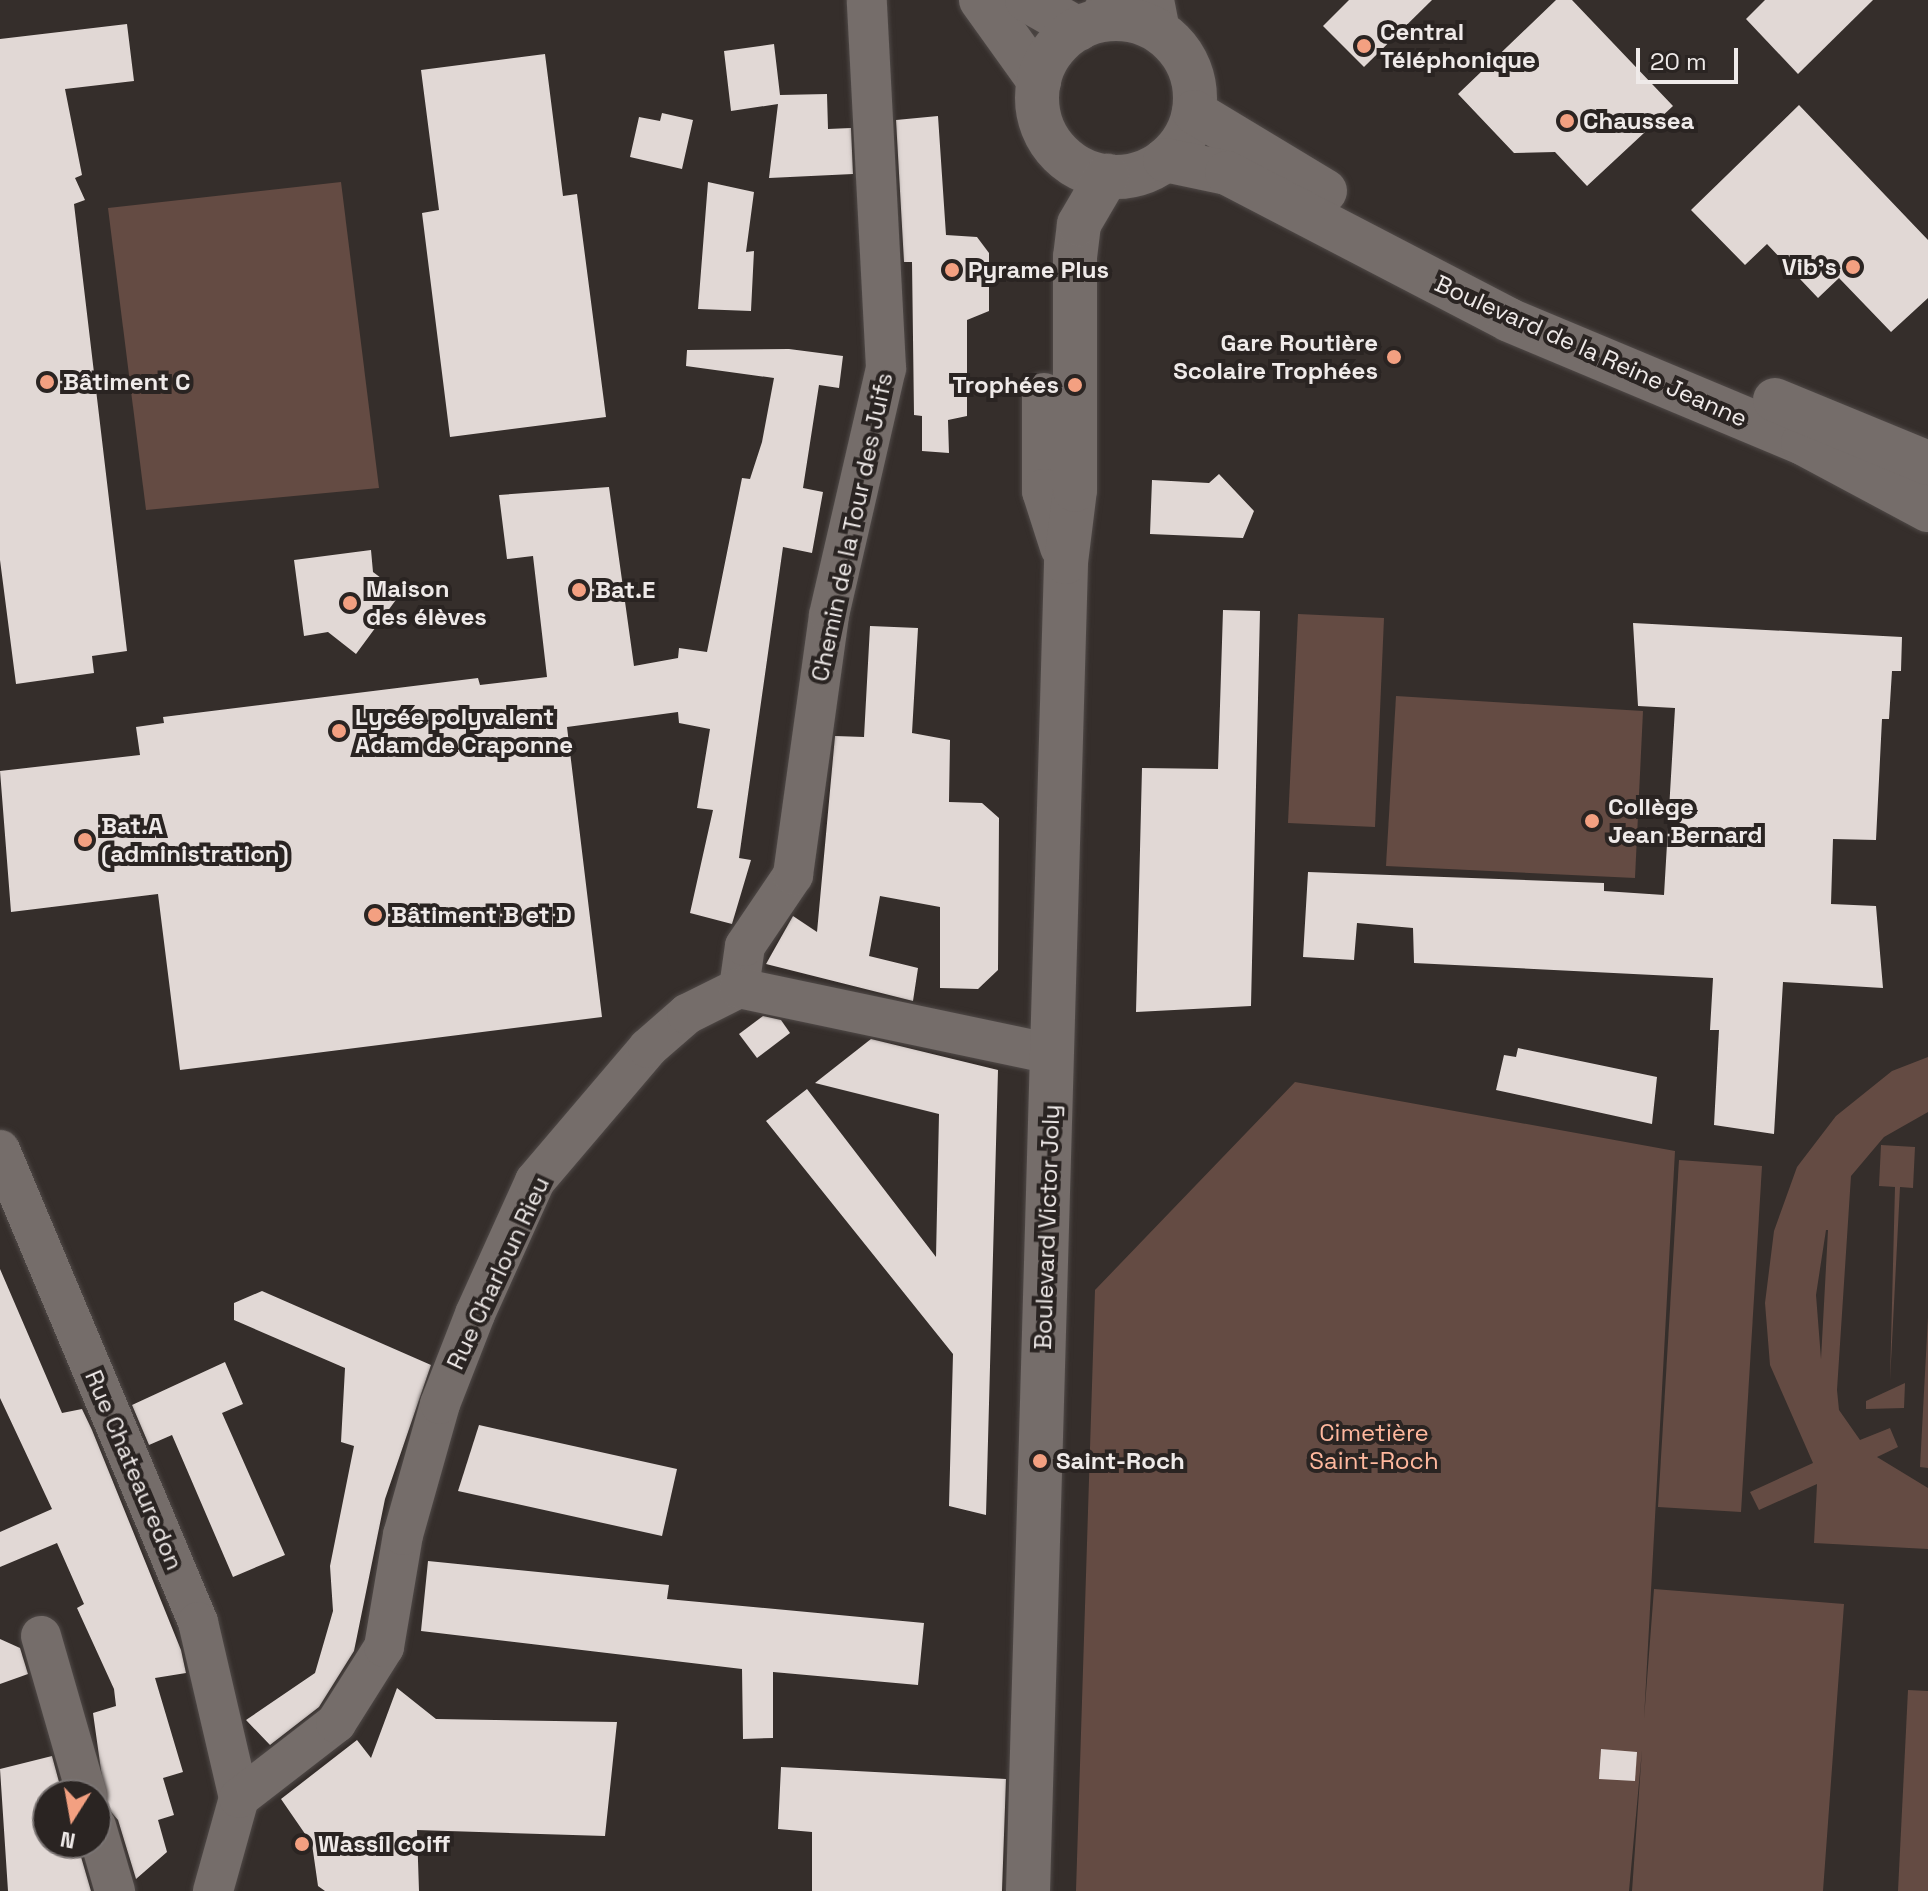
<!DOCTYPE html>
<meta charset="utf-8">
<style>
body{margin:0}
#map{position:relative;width:1928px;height:1891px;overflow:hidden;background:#352e2b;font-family:"Space Grotesk",sans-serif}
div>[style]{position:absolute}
.green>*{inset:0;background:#644b43}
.building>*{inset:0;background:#e1d8d5}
.roads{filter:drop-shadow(0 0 2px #4f4947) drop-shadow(0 0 2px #4f4947)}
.minor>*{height:40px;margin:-20px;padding:0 20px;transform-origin:20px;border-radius:20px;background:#756d6a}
.secondary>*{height:44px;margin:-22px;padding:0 22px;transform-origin:22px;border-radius:22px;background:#756d6a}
.secondary>.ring{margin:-22px;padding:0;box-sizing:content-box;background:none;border:44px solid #756d6a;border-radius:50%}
.dots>*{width:22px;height:22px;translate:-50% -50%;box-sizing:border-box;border:4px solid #2a2422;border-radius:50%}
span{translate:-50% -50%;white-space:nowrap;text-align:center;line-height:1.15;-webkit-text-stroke:8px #2a2422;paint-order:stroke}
.poi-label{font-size:24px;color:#efeae9;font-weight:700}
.left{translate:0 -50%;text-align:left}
.right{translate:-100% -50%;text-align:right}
.street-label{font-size:24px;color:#efeae9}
.park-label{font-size:24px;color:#ffb89e}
.north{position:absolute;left:32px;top:1779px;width:80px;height:80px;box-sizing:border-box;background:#2a2422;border:2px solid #797372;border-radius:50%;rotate:191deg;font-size:22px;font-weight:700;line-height:32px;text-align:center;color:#efeae9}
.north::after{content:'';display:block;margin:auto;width:28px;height:36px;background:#f3a081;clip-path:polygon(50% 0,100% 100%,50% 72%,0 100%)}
.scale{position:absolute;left:1636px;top:48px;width:102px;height:36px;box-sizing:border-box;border:4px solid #efeae9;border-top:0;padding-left:10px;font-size:24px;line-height:28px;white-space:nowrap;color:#efeae9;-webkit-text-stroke:6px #2a2422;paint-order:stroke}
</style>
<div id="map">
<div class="green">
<i style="clip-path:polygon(341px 182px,379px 488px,146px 510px,108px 208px)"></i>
<i style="clip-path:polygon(1298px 614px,1384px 618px,1375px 827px,1288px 823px)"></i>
<i style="clip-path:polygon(1396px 696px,1643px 711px,1635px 878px,1386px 866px)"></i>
<i style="clip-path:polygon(evenodd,1928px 1057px,1928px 1112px,1884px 1137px,1851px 1176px,1837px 1390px,1839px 1410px,1860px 1440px,1890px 1428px,1898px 1447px,1877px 1457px,1928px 1488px,1928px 1549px,1814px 1543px,1817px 1484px,1759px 1510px,1750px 1492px,1813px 1463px,1770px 1365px,1765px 1303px,1774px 1231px,1797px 1167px,1836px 1116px,1892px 1071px,1928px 1057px,1826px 1230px,1828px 1230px,1821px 1359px,1816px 1295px,1826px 1230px)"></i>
<i style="clip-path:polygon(1295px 1082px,1675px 1151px,1644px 1719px,1654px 1589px,1844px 1604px,1823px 1891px,1632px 1891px,1642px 1750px,1629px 1891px,1076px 1891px,1095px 1290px)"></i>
<i style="clip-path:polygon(1881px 1145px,1915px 1147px,1913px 1188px,1900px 1187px,1890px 1381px,1895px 1187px,1879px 1186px)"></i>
<i style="clip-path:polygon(1679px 1160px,1762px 1166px,1741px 1512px,1658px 1507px)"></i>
<i style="clip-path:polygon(1928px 1317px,1928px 1468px,1920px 1467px)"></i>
<i style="clip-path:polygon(1905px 1383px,1904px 1408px,1866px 1409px,1866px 1401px)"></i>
<i style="clip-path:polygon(1908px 1690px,1928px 1691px,1928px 1891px,1898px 1891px)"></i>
</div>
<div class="building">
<i style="clip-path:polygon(1349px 0,1432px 0,1364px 67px,1323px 26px)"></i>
<i style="clip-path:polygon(1556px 0,1572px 0,1673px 106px,1587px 186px,1555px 152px,1514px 153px,1458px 94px)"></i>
<i style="clip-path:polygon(1765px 0,1873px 0,1798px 74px,1746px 19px)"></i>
<i style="clip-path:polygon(127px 24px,134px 81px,65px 89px,82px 175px,75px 178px,85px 200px,74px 204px,127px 651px,92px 656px,94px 673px,16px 684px,0 560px,0 39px)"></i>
<i style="clip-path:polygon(774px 44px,780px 95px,827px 94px,828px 129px,851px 128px,853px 174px,769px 178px,778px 104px,731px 111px,724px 51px)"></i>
<i style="clip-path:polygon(545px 54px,563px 196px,577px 194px,606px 417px,450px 437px,422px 213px,439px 210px,421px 70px)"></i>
<i style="clip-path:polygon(1799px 105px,1928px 240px,1928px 298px,1891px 332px,1839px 278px,1818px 298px,1767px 244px,1745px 265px,1691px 210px)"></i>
<i style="clip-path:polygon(662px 113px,693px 120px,682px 169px,630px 157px,639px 117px,660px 121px)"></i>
<i style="clip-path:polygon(938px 116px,946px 235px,977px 237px,989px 253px,989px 311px,967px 320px,967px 416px,948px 420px,949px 453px,922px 451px,922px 416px,914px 415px,912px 262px,904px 262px,896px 120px)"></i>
<i style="clip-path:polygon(708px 182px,754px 192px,746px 252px,754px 251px,751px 311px,698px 309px)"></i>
<i style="clip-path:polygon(789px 349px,843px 356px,839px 388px,819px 385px,803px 488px,823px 492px,812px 553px,783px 547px,739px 858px,751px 860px,732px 924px,690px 913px,713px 810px,697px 808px,710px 729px,679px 723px,678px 712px,567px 727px,602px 1017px,180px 1070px,158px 894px,11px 912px,0 771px,140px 755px,136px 727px,164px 723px,163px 717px,478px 678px,480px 685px,547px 677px,533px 556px,507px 559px,499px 495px,609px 487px,634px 666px,678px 658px,679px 648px,707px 652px,742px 478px,750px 479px,762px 442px,774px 378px,686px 366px,687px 350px)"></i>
<i style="clip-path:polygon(1219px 474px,1254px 511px,1243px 538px,1150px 534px,1152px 480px,1209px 483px)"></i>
<i style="clip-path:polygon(371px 550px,373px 572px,401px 593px,356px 654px,328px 632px,304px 636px,294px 560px)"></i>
<i style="clip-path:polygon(1223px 610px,1260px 611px,1251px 1006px,1136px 1012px,1142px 768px,1218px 769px)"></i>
<i style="clip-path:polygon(1633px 623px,1902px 637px,1901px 671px,1892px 671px,1889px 719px,1882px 719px,1876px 840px,1833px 839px,1831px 904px,1876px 906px,1883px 988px,1783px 982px,1774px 1134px,1714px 1125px,1719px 1030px,1710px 1030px,1713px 978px,1414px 963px,1413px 928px,1357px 923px,1354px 960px,1303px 957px,1308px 872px,1604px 883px,1604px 891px,1664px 895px,1675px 708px,1638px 706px)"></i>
<i style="clip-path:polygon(870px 626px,918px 628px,912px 733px,950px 740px,949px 802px,982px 803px,999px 818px,998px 970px,978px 989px,940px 988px,940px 907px,880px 896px,869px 956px,918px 968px,913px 1001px,766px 964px,793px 916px,817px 932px,835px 736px,864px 737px)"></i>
<i style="clip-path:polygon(763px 1016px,781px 1020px,790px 1033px,757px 1058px,739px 1034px)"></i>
<i style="clip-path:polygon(871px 1039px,998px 1070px,986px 1515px,949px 1506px,953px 1354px,766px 1121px,807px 1089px,936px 1257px,939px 1114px,815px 1083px)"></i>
<i style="clip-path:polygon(1518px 1048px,1657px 1077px,1652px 1124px,1496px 1090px,1504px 1055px,1516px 1057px)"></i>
<i style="clip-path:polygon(0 1269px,62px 1413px,82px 1409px,92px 1430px,181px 1650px,186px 1673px,155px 1678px,183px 1772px,163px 1778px,174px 1815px,158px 1820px,167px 1852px,136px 1879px,118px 1820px,106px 1806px,93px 1713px,116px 1706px,114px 1689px,77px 1608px,84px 1604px,57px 1543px,0 1567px,0 1532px,52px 1509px,0 1398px)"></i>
<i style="clip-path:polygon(262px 1291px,431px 1365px,385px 1499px,354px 1651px,319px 1707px,270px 1745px,246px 1720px,315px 1673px,333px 1611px,330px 1566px,354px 1446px,341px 1442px,345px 1368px,234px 1320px,234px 1303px)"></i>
<i style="clip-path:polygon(225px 1362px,243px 1404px,222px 1413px,285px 1555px,233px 1577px,172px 1435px,149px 1445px,132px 1405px)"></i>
<i style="clip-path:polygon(479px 1425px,677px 1469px,662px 1536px,458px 1491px)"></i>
<i style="clip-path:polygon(428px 1561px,669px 1585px,667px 1599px,924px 1623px,918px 1685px,773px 1672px,773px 1738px,743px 1739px,742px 1669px,421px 1631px)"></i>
<i style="clip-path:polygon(0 1639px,20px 1648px,28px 1674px,0 1684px)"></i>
<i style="clip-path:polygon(397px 1688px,436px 1719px,617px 1722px,605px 1836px,417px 1830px,419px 1891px,325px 1891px,318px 1886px,312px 1844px,281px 1799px,357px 1740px,371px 1758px)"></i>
<i style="clip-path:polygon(1601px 1749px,1637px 1752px,1635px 1781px,1599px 1779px)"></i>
<i style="clip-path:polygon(52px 1756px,62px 1793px,48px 1795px,48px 1843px,77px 1843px,91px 1891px,8px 1891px,0 1769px)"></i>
<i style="clip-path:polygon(781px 1767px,1006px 1779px,1002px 1891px,812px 1891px,812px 1832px,778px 1829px)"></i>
</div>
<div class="roads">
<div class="minor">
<i style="left:1154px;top:0;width:33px;rotate:79deg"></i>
<i style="left:1098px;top:21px;width:24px;rotate:-62deg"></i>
<i style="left:739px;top:988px;width:42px;rotate:-81.9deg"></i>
<i style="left:745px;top:946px;width:86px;rotate:-55.9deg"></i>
<i style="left:793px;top:875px;width:262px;rotate:-82.1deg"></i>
<i style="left:829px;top:615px;width:253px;rotate:-77deg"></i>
<i style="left:886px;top:368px;width:368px;rotate:-93deg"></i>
<i style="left:0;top:1150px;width:512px;rotate:67.24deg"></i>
<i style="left:198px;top:1622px;width:181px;rotate:76.9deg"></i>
<i style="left:239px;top:1798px;width:97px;rotate:105.6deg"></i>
<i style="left:41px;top:1636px;width:166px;rotate:73.9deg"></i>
<i style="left:239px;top:1798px;width:123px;rotate:-37.7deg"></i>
<i style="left:336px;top:1723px;width:90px;rotate:-57.7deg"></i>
<i style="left:384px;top:1647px;width:114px;rotate:-80.4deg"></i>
<i style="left:403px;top:1535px;width:136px;rotate:-74.2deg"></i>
<i style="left:440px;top:1404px;width:97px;rotate:-68.7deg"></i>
<i style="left:475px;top:1314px;width:146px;rotate:-65.7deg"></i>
<i style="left:535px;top:1181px;width:175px;rotate:-49.6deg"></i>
<i style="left:648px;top:1048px;width:52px;rotate:-41.1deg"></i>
<i style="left:687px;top:1014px;width:58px;rotate:-26.6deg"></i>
<i style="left:739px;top:988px;width:320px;rotate:11.9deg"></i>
<i style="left:96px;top:1826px;width:68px;rotate:73.7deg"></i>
</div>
<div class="secondary">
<i style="left:981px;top:0;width:100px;rotate:54.4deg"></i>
<i style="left:1027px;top:0;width:59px;rotate:29.6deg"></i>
<i class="ring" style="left:1037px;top:19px;width:114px;height:114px"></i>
<i style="left:1194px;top:112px;width:153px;rotate:31.1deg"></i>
<i style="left:1165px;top:160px;width:63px;rotate:11.8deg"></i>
<i style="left:1227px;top:173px;width:318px;rotate:27.5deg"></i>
<i style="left:1509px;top:320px;width:319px;rotate:22.7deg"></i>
<i style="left:1803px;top:443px;width:142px;rotate:28.2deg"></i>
<i style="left:1044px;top:395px;width:96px;rotate:90deg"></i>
<i style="left:1044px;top:491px;width:59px;rotate:72.2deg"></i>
<i style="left:1775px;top:400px;width:165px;rotate:22.4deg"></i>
<i style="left:1028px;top:1891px;width:1330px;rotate:-88.36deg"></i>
<i style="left:1066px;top:562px;width:73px;rotate:-82.9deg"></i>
<i style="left:1075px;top:490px;width:233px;rotate:-90deg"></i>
<i style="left:1075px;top:257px;width:33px;rotate:-83deg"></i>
<i style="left:1079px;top:224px;width:56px;rotate:-59.7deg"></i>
</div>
</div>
<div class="dots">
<i style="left:1364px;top:46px;background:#f3a081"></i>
<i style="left:1567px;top:121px;background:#f3a081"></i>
<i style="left:1853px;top:267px;background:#f3a081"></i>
<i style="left:952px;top:270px;background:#f3a081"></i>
<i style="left:1394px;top:357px;background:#f3a081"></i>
<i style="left:47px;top:382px;background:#f3a081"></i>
<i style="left:1075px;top:385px;background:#f3a081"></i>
<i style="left:579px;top:590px;background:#f3a081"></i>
<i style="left:350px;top:603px;background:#f3a081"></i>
<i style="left:339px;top:731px;background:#f3a081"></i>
<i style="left:1592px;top:821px;background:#f3a081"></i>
<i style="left:85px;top:840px;background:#f3a081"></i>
<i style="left:375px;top:915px;background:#f3a081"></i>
<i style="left:1040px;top:1461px;background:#f3a081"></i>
<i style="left:302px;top:1844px;background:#f3a081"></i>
</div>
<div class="poi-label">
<span class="left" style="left:1380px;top:46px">Central<br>Téléphonique</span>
<span class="left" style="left:1583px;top:121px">Chaussea</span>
<span class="right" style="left:1837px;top:267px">Vib's</span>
<span class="left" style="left:968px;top:270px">Pyrame Plus</span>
<span class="right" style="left:1378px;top:357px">Gare Routière<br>Scolaire Trophées</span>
<span class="left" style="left:63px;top:382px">Bâtiment C</span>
<span class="right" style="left:1059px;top:385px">Trophées</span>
<span class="left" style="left:366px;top:603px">Maison<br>des élèves</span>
<span class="left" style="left:595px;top:590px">Bat.E</span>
<span class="left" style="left:355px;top:731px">Lycée polyvalent<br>Adam de Craponne</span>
<span class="left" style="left:1608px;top:821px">Collège<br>Jean Bernard</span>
<span class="left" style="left:101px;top:840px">Bat.A<br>(administration)</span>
<span class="left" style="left:391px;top:915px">Bâtiment B et D</span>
<span class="left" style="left:1056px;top:1461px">Saint-Roch</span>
<span class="left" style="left:318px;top:1844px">Wassil coiff</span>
</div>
<div class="street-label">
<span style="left:1591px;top:351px;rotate:24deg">Boulevard de la Reine Jeanne</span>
<span style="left:852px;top:527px;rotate:-78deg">Chemin de la Tour des Juifs</span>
<span style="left:1047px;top:1227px;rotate:-88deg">Boulevard Victor Joly</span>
<span style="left:498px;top:1273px;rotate:-65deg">Rue Charloun Rieu</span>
<span style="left:134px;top:1470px;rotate:67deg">Rue Chateauredon</span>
</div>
<div class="park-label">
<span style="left:1374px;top:1447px">Cimetière<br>Saint-Roch</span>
</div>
<div class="north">N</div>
<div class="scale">20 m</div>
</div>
